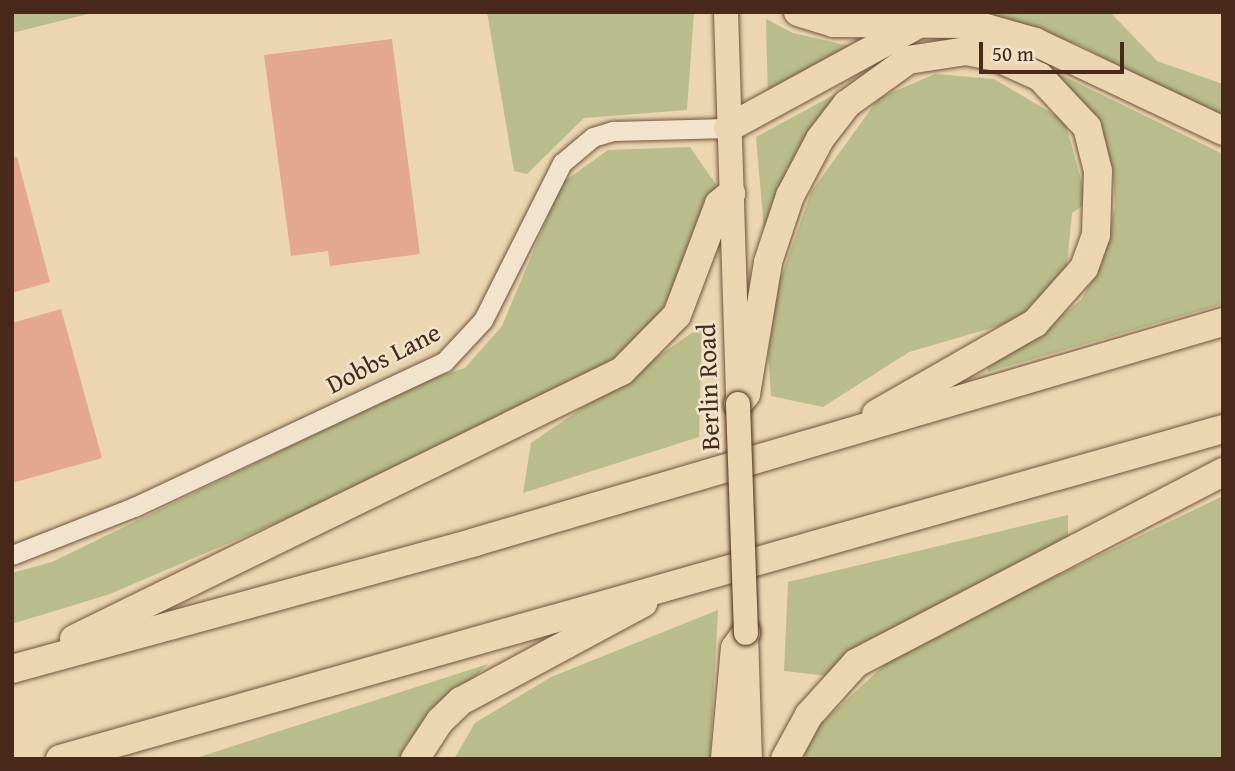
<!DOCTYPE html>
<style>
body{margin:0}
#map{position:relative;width:1235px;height:771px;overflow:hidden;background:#ebd6b1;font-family:"Gentium Book Plus",serif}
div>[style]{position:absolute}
.green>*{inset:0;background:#b8bd8b}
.building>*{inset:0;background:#e4a890}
.roads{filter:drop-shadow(0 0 2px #72543f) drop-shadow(0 0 2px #72543f)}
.minor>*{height:19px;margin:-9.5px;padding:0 9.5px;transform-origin:9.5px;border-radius:9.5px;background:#f2e4cc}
.major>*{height:24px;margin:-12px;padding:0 12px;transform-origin:12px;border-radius:12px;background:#ebd6b1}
.highway>*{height:28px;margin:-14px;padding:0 14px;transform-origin:14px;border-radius:14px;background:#ebd6b1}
.bridges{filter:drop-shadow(0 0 2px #492919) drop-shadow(0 0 2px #492919)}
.major-bridge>*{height:24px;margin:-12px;padding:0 12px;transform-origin:12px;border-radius:12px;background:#ebd6b1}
span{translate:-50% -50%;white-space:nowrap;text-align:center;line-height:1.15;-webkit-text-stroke:5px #f2e4cc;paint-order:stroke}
.street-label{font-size:26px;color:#492919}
.frame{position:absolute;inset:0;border:14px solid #492919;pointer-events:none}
.scale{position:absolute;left:979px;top:42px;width:145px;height:32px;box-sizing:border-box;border:4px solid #492919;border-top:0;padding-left:9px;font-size:21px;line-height:24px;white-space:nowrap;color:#492919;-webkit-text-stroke:5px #f2e4cc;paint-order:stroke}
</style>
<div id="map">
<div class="green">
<i style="clip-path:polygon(12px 12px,96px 12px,12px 33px)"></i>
<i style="clip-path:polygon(487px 12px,694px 12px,687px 110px,584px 118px,527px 174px,514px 171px)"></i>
<i style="clip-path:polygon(980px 12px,1110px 12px,1157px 61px,1223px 84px,1223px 118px,1169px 96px,1082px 46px)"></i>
<i style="clip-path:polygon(766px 19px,793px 33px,850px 46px,768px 100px)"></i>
<i style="clip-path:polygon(1031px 60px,1223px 154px,1223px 304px,988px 372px,987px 364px,1030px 342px,1081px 300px,1102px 263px,1115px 206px,1113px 171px,1103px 142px)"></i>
<i style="clip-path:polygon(878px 71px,764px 230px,756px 137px)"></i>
<i style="clip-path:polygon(935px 74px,994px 79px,1065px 121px,1087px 202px,1072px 213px,1066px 276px,1019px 320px,909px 352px,823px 407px,771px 396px,768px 355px,777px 289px,811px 192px,879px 98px)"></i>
<i style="clip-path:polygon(690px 147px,720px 190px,646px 343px,449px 449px,110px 594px,12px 624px,12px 573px,52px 562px,426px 380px,465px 368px,502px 326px,562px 183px,608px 150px)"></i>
<i style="clip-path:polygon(702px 326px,699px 437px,523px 493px,531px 443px)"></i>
<i style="clip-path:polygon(1223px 496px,1223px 759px,804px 759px,808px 736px,898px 652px)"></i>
<i style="clip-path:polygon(1068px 515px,1068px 540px,828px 676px,784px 671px,788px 582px)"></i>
<i style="clip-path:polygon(718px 610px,710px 759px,454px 759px,475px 723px,551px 677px)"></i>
<i style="clip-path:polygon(488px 664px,405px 745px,403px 759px,193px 759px)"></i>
</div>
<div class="building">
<i style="clip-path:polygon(392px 39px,420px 254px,330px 266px,328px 251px,291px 256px,264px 55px)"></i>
<i style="clip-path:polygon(17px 157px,50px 282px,12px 293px,12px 158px)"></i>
<i style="clip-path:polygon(61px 309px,102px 458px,12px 483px,12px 323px)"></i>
</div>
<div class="roads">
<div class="minor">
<i style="left:12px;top:555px;width:131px;rotate:-21.5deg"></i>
<i style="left:134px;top:507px;width:342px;rotate:-25.1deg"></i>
<i style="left:444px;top:362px;width:57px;rotate:-47.1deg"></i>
<i style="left:483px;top:320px;width:176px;rotate:-63.3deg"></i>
<i style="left:562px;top:163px;width:40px;rotate:-40deg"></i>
<i style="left:593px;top:137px;width:21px;rotate:-17deg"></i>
<i style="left:613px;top:131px;width:115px;rotate:-1.5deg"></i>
</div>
<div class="major">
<i style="left:726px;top:12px;width:387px;rotate:88.2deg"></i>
<i style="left:746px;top:634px;width:125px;rotate:88.2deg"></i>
</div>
<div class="highway">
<i style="left:798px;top:12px;width:37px;rotate:17deg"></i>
<i style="left:833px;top:23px;width:139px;rotate:0.4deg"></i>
<i style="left:972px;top:24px;width:66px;rotate:15.9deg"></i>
<i style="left:1035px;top:42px;width:208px;rotate:25.3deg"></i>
<i style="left:728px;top:128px;width:211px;rotate:-28.6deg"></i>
<i style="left:738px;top:404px;width:13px;rotate:-51deg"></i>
<i style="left:746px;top:394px;width:134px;rotate:-80.5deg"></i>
<i style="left:768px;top:262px;width:70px;rotate:-71.6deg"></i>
<i style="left:790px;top:196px;width:64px;rotate:-62.2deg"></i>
<i style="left:820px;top:139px;width:44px;rotate:-52.4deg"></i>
<i style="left:847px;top:104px;width:75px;rotate:-35.8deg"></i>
<i style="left:908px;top:60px;width:59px;rotate:-8.8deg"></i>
<i style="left:966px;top:51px;width:31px;rotate:11deg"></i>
<i style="left:996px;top:57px;width:48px;rotate:24.4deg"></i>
<i style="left:1040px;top:77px;width:69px;rotate:46.8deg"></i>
<i style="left:1087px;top:127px;width:45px;rotate:76deg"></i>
<i style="left:1098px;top:171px;width:64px;rotate:91.8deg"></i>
<i style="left:1096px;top:235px;width:35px;rotate:110deg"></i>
<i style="left:1084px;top:268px;width:74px;rotate:131.7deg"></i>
<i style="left:1035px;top:323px;width:183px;rotate:150.2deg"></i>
<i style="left:74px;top:639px;width:610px;rotate:-26.06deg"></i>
<i style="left:622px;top:371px;width:78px;rotate:-45.5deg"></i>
<i style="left:677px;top:315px;width:119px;rotate:-69.3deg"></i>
<i style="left:719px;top:204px;width:16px;rotate:-40deg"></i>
<i style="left:12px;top:669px;width:480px;rotate:-15.3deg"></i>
<i style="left:475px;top:542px;width:780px;rotate:-16.39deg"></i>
<i style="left:60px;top:759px;width:1209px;rotate:-15.84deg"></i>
<i style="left:415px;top:759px;width:45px;rotate:-56.7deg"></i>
<i style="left:440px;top:721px;width:29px;rotate:-44deg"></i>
<i style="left:461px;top:701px;width:207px;rotate:-28.3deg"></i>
<i style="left:725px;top:759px;width:111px;rotate:-84.9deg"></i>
<i style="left:735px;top:648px;width:19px;rotate:-54deg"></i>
<i style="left:785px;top:759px;width:50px;rotate:-61.4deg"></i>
<i style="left:809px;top:715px;width:70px;rotate:-47.9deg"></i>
<i style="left:856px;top:663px;width:414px;rotate:-27.5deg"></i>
</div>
</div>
<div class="bridges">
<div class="major-bridge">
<i style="left:738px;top:404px;width:229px;rotate:88deg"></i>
</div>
</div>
<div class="street-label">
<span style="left:383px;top:358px;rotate:-27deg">Dobbs Lane</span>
<span style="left:708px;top:387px;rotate:-92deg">Berlin Road</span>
</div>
<div class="frame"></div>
<div class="scale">50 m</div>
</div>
